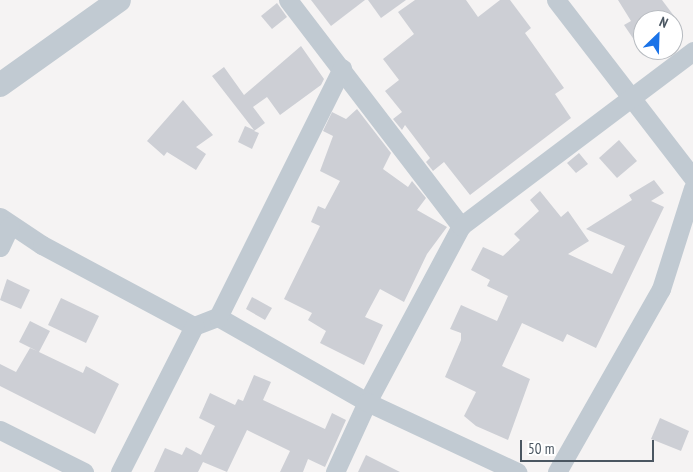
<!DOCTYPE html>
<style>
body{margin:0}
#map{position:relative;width:693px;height:472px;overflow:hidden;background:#f5f3f3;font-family:"PT Sans Narrow",sans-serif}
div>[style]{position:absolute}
.building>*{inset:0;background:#cdcfd5}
.minor>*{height:19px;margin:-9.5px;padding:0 9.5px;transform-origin:9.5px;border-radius:9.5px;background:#c1cad2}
.tertiary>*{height:24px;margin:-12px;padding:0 12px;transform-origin:12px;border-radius:12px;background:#c1cad2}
span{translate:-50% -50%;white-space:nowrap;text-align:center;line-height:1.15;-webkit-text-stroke:4.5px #fff;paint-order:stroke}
.north{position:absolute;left:633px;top:10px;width:50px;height:50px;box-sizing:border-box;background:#fff;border:1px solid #b7bbc0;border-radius:50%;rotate:24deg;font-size:14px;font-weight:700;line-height:20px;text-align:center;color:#4a5661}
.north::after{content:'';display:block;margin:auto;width:18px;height:22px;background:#1a73e8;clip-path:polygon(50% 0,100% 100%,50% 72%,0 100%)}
.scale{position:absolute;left:520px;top:440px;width:134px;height:22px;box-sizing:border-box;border:2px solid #4a5661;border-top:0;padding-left:6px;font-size:15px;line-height:18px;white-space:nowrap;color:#4a5661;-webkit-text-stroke:4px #fff;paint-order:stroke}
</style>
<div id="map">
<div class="building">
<i style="clip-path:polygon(311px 0,365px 0,331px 26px)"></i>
<i style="clip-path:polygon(368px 0,406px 0,381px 18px)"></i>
<i style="clip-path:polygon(415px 0,466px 0,478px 17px,500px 0,510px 0,531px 28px,525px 33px,564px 88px,555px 94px,571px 118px,470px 195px,444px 162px,433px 171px,426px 162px,430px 158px,405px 125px,402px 130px,393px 119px,402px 112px,385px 91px,399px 80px,383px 59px,414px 34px,398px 12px)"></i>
<i style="clip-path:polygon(618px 0,662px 0,677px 20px,643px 20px,643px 53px,624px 25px,631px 21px)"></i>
<i style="clip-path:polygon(277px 3px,287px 17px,272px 29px,261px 16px)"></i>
<i style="clip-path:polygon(301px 46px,324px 79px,321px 85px,280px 115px,267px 97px,253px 107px,265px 123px,254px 131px,259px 133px,252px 149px,238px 142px,245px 126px,254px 130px,212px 76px,224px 67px,244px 95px)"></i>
<i style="clip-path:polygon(183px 100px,213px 135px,196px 147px,206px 154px,196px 170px,167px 152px,164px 156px,147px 141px)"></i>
<i style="clip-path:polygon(357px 109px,391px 153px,383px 169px,408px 187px,412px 181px,426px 198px,417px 210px,447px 227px,427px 254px,404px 302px,380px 289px,365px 317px,383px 325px,364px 365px,320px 343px,326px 331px,308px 320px,312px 313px,284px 299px,320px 226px,311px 222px,318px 206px,325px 209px,340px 181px,320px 171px,333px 136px,323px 131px,332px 112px,346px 119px)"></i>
<i style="clip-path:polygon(619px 140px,637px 161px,617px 178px,599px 158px)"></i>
<i style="clip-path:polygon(579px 153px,588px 164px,576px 173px,567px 163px)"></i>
<i style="clip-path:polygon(654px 180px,664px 193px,651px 201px,664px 207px,596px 348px,567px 334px,563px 342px,522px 323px,502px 366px,530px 379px,508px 440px,476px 426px,464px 416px,476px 392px,445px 377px,461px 340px,461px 333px,450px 329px,461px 305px,497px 321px,508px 296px,487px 286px,490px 280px,471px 270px,483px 247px,503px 256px,520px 240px,514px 234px,539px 211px,530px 200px,540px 191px,561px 217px,568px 211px,589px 241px,568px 254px,612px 274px,625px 246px,586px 229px,632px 200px,629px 195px)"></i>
<i style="clip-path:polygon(7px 279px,30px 290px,21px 309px,0 300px)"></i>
<i style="clip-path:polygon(252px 297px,272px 308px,265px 320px,246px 309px)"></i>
<i style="clip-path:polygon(61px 298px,99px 316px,86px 343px,48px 325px)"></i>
<i style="clip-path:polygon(30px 321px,50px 331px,39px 352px,83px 373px,86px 366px,119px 384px,95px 434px,0 386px,0 364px,16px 372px,30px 348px,37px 351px,19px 342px)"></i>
<i style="clip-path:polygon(254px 375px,271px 382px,263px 400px,325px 429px,332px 413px,346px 420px,325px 467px,308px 459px,303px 472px,280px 472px,290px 451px,247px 430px,227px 472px,203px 462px,198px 472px,154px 472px,165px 448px,182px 455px,186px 447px,201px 455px,215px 426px,199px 418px,210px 393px,235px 405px,238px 399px,243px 401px)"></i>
<i style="clip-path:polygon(660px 418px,689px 431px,681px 451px,651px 439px)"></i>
<i style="clip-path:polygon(366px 455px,400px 472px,358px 472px)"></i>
</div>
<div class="minor">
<i style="left:288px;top:0;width:285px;rotate:52.6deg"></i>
<i style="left:461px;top:226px;width:200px;rotate:118.1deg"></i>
<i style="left:367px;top:402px;width:77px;rotate:114.6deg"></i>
<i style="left:556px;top:0;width:225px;rotate:52.4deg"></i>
<i style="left:0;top:217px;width:50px;rotate:33.7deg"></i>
<i style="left:42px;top:245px;width:172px;rotate:28.1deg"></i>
<i style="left:194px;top:326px;width:26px;rotate:-21deg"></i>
<i style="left:218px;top:317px;width:172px;rotate:29.7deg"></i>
<i style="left:367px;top:402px;width:166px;rotate:25deg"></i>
<i style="left:461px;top:226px;width:291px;rotate:-37deg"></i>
<i style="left:0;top:247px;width:23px;rotate:-65deg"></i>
<i style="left:218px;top:317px;width:278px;rotate:-63.5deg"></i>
<i style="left:0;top:430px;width:94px;rotate:26.6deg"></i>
<i style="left:120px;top:472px;width:164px;rotate:-63.1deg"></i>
<i style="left:557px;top:472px;width:210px;rotate:-60.4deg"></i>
<i style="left:661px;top:289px;width:106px;rotate:-72.4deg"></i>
</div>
<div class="tertiary">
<i style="left:0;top:85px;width:146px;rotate:-35.5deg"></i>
</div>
<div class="north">N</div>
<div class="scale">50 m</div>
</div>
